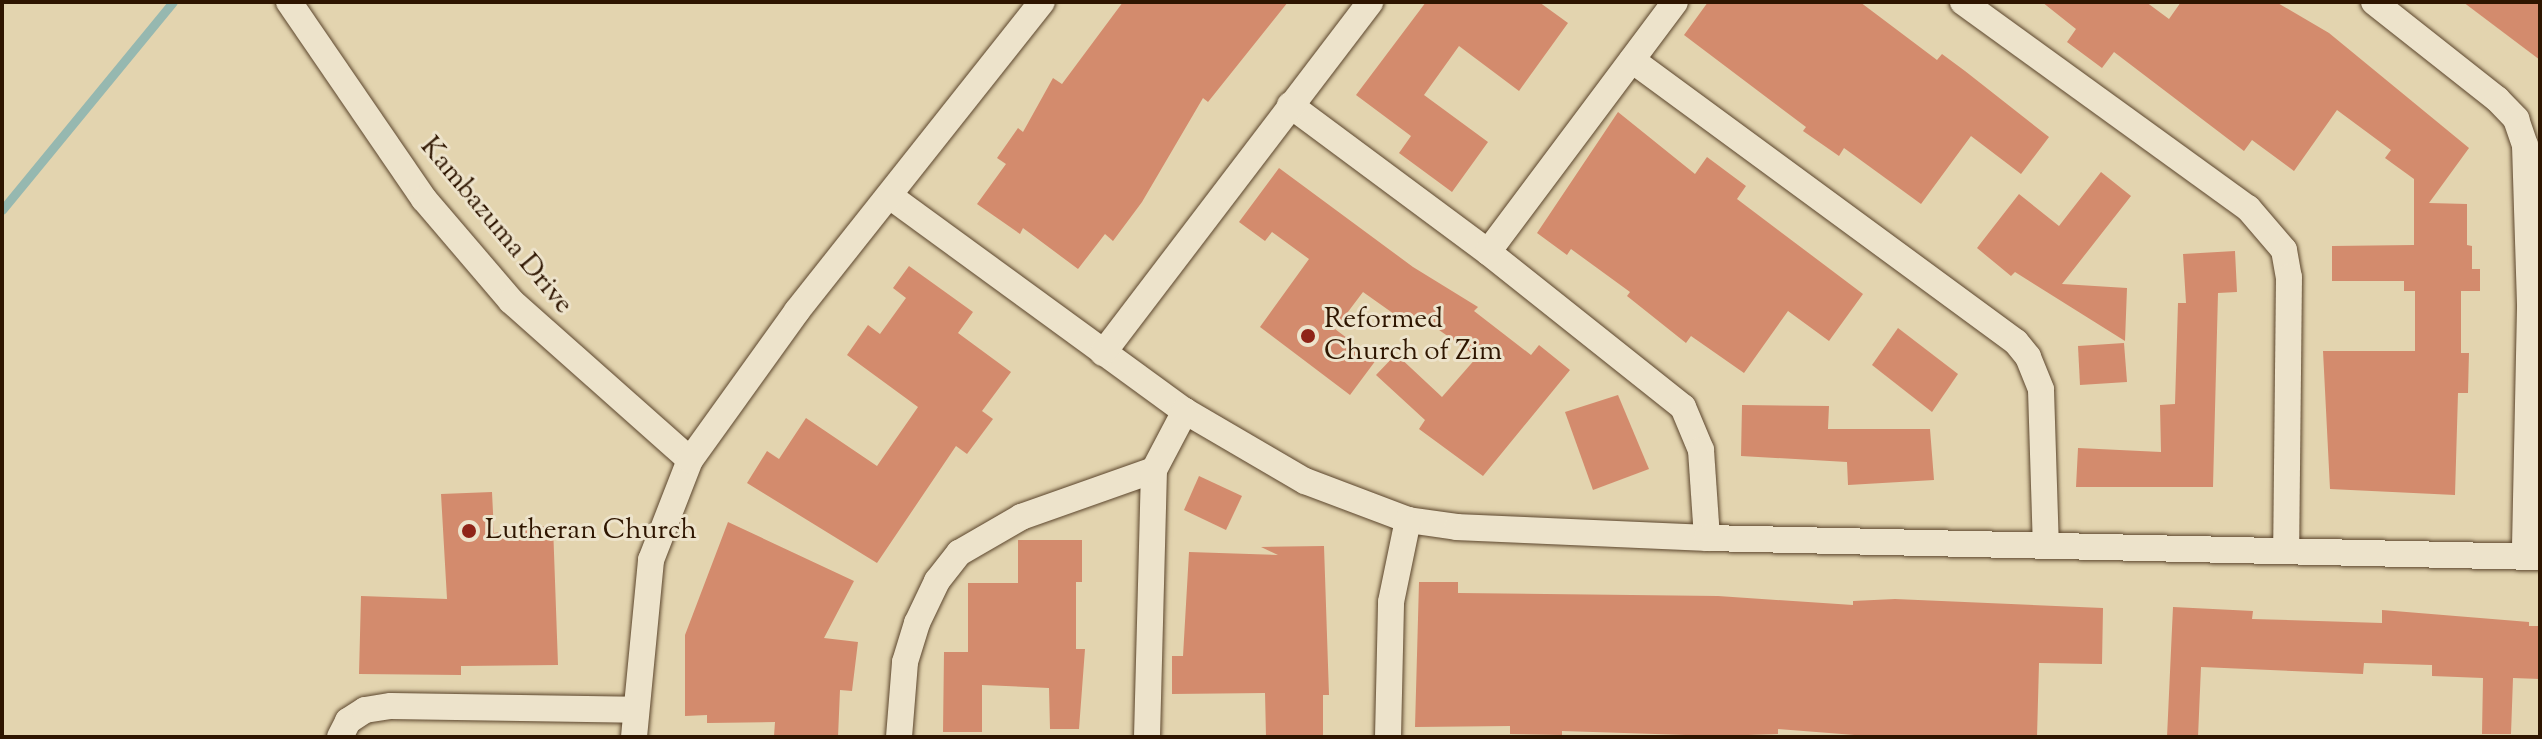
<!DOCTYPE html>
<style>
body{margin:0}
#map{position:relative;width:2542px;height:739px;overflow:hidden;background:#e3d4af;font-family:"Sorts Mill Goudy",serif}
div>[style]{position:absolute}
.stream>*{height:9px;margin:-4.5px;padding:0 4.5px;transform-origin:4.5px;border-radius:4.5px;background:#96b8b0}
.building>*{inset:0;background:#d38b6d}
.roads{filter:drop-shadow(0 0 2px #5b452c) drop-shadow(0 0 2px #5b452c)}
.minor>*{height:26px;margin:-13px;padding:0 13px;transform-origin:13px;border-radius:13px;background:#ede3cb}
.dots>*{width:22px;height:22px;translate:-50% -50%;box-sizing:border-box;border:4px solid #ede3cb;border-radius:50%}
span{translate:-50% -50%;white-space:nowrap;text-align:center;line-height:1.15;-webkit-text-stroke:6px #ede3cb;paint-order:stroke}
.street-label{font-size:28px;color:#2e1500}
.poi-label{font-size:28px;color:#2e1500}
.left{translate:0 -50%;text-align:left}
.frame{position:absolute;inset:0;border:4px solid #2e1500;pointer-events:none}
</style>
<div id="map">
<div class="stream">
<i style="left:2px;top:210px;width:269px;rotate:-50.6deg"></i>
</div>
<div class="building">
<i style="clip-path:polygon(1123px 2px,1288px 2px,1208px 102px,1203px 98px,1142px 202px,1113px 241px,1105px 234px,1078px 269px,1023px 228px,1020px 234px,977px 204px,1006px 164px,997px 158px,1018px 128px,1023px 132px,1053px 78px,1062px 84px)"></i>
<i style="clip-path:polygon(1426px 2px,1539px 2px,1568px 23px,1519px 91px,1459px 46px,1424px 95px,1488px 142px,1452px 192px,1399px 153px,1411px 136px,1356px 95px)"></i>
<i style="clip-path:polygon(1708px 2px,1860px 2px,1937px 60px,1942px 54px,1965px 71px,2049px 137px,2021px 174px,1971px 136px,1921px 204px,1844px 148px,1839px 156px,1803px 131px,1806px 127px,1684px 35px)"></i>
<i style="clip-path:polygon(2042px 2px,2146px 2px,2169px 19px,2181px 2px,2276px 2px,2329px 33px,2469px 148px,2429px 203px,2467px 204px,2467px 245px,2472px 246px,2472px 269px,2480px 269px,2480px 291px,2461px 291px,2461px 353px,2469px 353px,2468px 393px,2458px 393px,2455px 495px,2330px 489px,2323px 351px,2415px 351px,2415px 291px,2404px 291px,2404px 281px,2332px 281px,2332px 246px,2414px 245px,2414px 179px,2385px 158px,2391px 150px,2337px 110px,2294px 171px,2252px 140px,2244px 151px,2114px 52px,2102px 68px,2067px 42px,2076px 29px)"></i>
<i style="clip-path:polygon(2463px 2px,2540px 2px,2540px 60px)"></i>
<i style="clip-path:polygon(1618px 112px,1695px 174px,1707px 157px,1746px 186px,1737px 199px,1863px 294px,1829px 341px,1788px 311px,1744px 373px,1691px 336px,1686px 343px,1627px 296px,1630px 292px,1571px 249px,1567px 255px,1537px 233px)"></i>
<i style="clip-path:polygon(1279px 168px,1413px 267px,1478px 307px,1474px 311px,1531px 355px,1539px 345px,1570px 370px,1483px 476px,1419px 429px,1425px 420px,1376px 375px,1396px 354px,1442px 397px,1477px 357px,1418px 315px,1411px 326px,1363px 292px,1335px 329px,1376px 360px,1350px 395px,1260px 327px,1309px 259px,1272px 232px,1265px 241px,1239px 222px)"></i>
<i style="clip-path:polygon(2101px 172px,2131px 196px,2062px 284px,2127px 288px,2125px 341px,2015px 272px,2011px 276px,1977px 248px,2019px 194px,2059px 226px)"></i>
<i style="clip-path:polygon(2235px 251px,2237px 292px,2218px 293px,2213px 487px,2076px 487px,2078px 448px,2161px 452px,2160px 405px,2175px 404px,2178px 303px,2186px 303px,2183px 254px)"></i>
<i style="clip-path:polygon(909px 266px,973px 312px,958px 333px,1011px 372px,982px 411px,993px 419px,967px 454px,956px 446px,877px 563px,747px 483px,767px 451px,779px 459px,806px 418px,877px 466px,918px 407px,847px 355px,868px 325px,880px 334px,906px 298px,893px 288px)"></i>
<i style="clip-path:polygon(1898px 328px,1958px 374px,1932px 412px,1872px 365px)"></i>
<i style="clip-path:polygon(2124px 343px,2127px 382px,2080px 385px,2078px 346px)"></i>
<i style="clip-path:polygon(1618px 395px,1649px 469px,1593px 490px,1565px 412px)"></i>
<i style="clip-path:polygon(1742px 405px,1829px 406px,1828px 429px,1930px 429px,1934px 480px,1848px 485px,1847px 462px,1741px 456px)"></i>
<i style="clip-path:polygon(1199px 476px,1242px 496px,1226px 530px,1184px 510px)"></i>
<i style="clip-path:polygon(492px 492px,494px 533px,553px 525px,558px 665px,461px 666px,461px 675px,359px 674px,361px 596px,447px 599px,441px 494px)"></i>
<i style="clip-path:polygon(728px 522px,854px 581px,824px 638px,858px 642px,852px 691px,840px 690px,838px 737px,774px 736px,775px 722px,707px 723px,707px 715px,685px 716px,685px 635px)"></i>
<i style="clip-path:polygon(1018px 540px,1082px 540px,1082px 582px,1076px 582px,1076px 649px,1085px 649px,1079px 729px,1050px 729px,1049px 688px,982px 685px,982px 732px,943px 732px,944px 652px,968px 652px,968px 583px,1018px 583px)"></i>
<i style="clip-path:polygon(1324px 546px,1329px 695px,1323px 695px,1323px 737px,1266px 737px,1265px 693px,1172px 694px,1172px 656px,1183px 656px,1189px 552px,1278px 555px,1261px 547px)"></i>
<i style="clip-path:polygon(1419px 582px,1458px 582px,1458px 593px,1718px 596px,1853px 605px,1853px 601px,1895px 599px,2103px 608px,2102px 664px,2039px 663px,2037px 737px,1880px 737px,1778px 729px,1778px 734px,1717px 736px,1562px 731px,1562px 735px,1510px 734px,1510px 726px,1415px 727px)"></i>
<i style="clip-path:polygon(2173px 607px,2253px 611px,2252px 619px,2382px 623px,2382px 610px,2529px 622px,2529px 626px,2540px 626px,2540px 679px,2513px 678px,2511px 734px,2482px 734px,2483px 678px,2432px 676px,2432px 665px,2364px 663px,2363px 674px,2201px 667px,2198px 737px,2167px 737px)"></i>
</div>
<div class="roads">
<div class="minor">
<i style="left:289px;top:2px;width:239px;rotate:55.6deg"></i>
<i style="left:424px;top:199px;width:134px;rotate:49.5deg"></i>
<i style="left:511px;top:301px;width:239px;rotate:41.6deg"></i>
<i style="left:1963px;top:2px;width:352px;rotate:35.9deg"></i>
<i style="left:2248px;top:208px;width:55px;rotate:49.4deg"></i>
<i style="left:2284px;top:250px;width:27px;rotate:80deg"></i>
<i style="left:2289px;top:277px;width:274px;rotate:90.6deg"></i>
<i style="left:2374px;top:2px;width:157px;rotate:38.3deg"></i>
<i style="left:2497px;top:99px;width:28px;rotate:46deg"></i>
<i style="left:2516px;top:119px;width:28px;rotate:71deg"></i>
<i style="left:2525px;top:145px;width:163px;rotate:88.2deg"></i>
<i style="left:2530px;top:308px;width:249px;rotate:91.2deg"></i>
<i style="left:1632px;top:60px;width:476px;rotate:36.3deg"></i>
<i style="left:2016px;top:342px;width:19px;rotate:51deg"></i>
<i style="left:2028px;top:357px;width:35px;rotate:68deg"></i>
<i style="left:2041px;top:390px;width:155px;rotate:88.2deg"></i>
<i style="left:1290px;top:105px;width:247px;rotate:36.6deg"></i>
<i style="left:1488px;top:252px;width:249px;rotate:38.5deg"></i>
<i style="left:1683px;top:407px;width:47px;rotate:67.3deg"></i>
<i style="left:1701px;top:450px;width:88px;rotate:86.1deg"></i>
<i style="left:891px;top:197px;width:364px;rotate:36.1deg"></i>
<i style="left:1185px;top:411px;width:139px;rotate:30.3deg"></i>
<i style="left:1305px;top:481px;width:110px;rotate:20.7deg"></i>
<i style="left:1408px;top:520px;width:49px;rotate:8.1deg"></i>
<i style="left:1457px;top:527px;width:250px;rotate:2.5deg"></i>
<i style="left:1707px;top:538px;width:833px;rotate:1.31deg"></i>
<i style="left:1488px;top:252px;width:312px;rotate:-53.2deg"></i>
<i style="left:1103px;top:353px;width:441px;rotate:-52.7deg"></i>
<i style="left:340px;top:737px;width:18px;rotate:-63deg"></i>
<i style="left:348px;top:721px;width:20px;rotate:-33deg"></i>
<i style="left:365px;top:710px;width:26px;rotate:-9deg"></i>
<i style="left:391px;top:706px;width:244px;rotate:0.9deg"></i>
<i style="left:634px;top:737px;width:178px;rotate:-84.5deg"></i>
<i style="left:651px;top:560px;width:107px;rotate:-68.7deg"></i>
<i style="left:690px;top:460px;width:183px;rotate:-54.3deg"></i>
<i style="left:797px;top:311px;width:394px;rotate:-51.6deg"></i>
<i style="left:899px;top:737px;width:75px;rotate:-85.4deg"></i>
<i style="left:905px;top:662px;width:41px;rotate:-72.9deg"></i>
<i style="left:917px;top:623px;width:47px;rotate:-64.5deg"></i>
<i style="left:937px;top:581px;width:36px;rotate:-52deg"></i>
<i style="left:959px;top:553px;width:72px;rotate:-30.1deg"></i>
<i style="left:1021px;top:517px;width:141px;rotate:-19.5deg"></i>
<i style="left:1147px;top:737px;width:267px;rotate:-88.5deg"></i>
<i style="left:1154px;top:470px;width:67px;rotate:-62.3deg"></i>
<i style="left:1388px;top:737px;width:135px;rotate:-88.7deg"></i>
<i style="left:1391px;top:602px;width:84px;rotate:-78.3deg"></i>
</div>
</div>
<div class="dots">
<i style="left:1308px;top:336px;background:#8f2418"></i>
<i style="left:469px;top:531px;background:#8f2418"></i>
</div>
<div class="street-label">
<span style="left:496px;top:226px;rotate:50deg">Kambazuma Drive</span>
</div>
<div class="poi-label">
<span class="left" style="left:1324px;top:336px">Reformed<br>Church of Zim</span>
<span class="left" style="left:485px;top:531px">Lutheran Church</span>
</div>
<div class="frame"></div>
</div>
